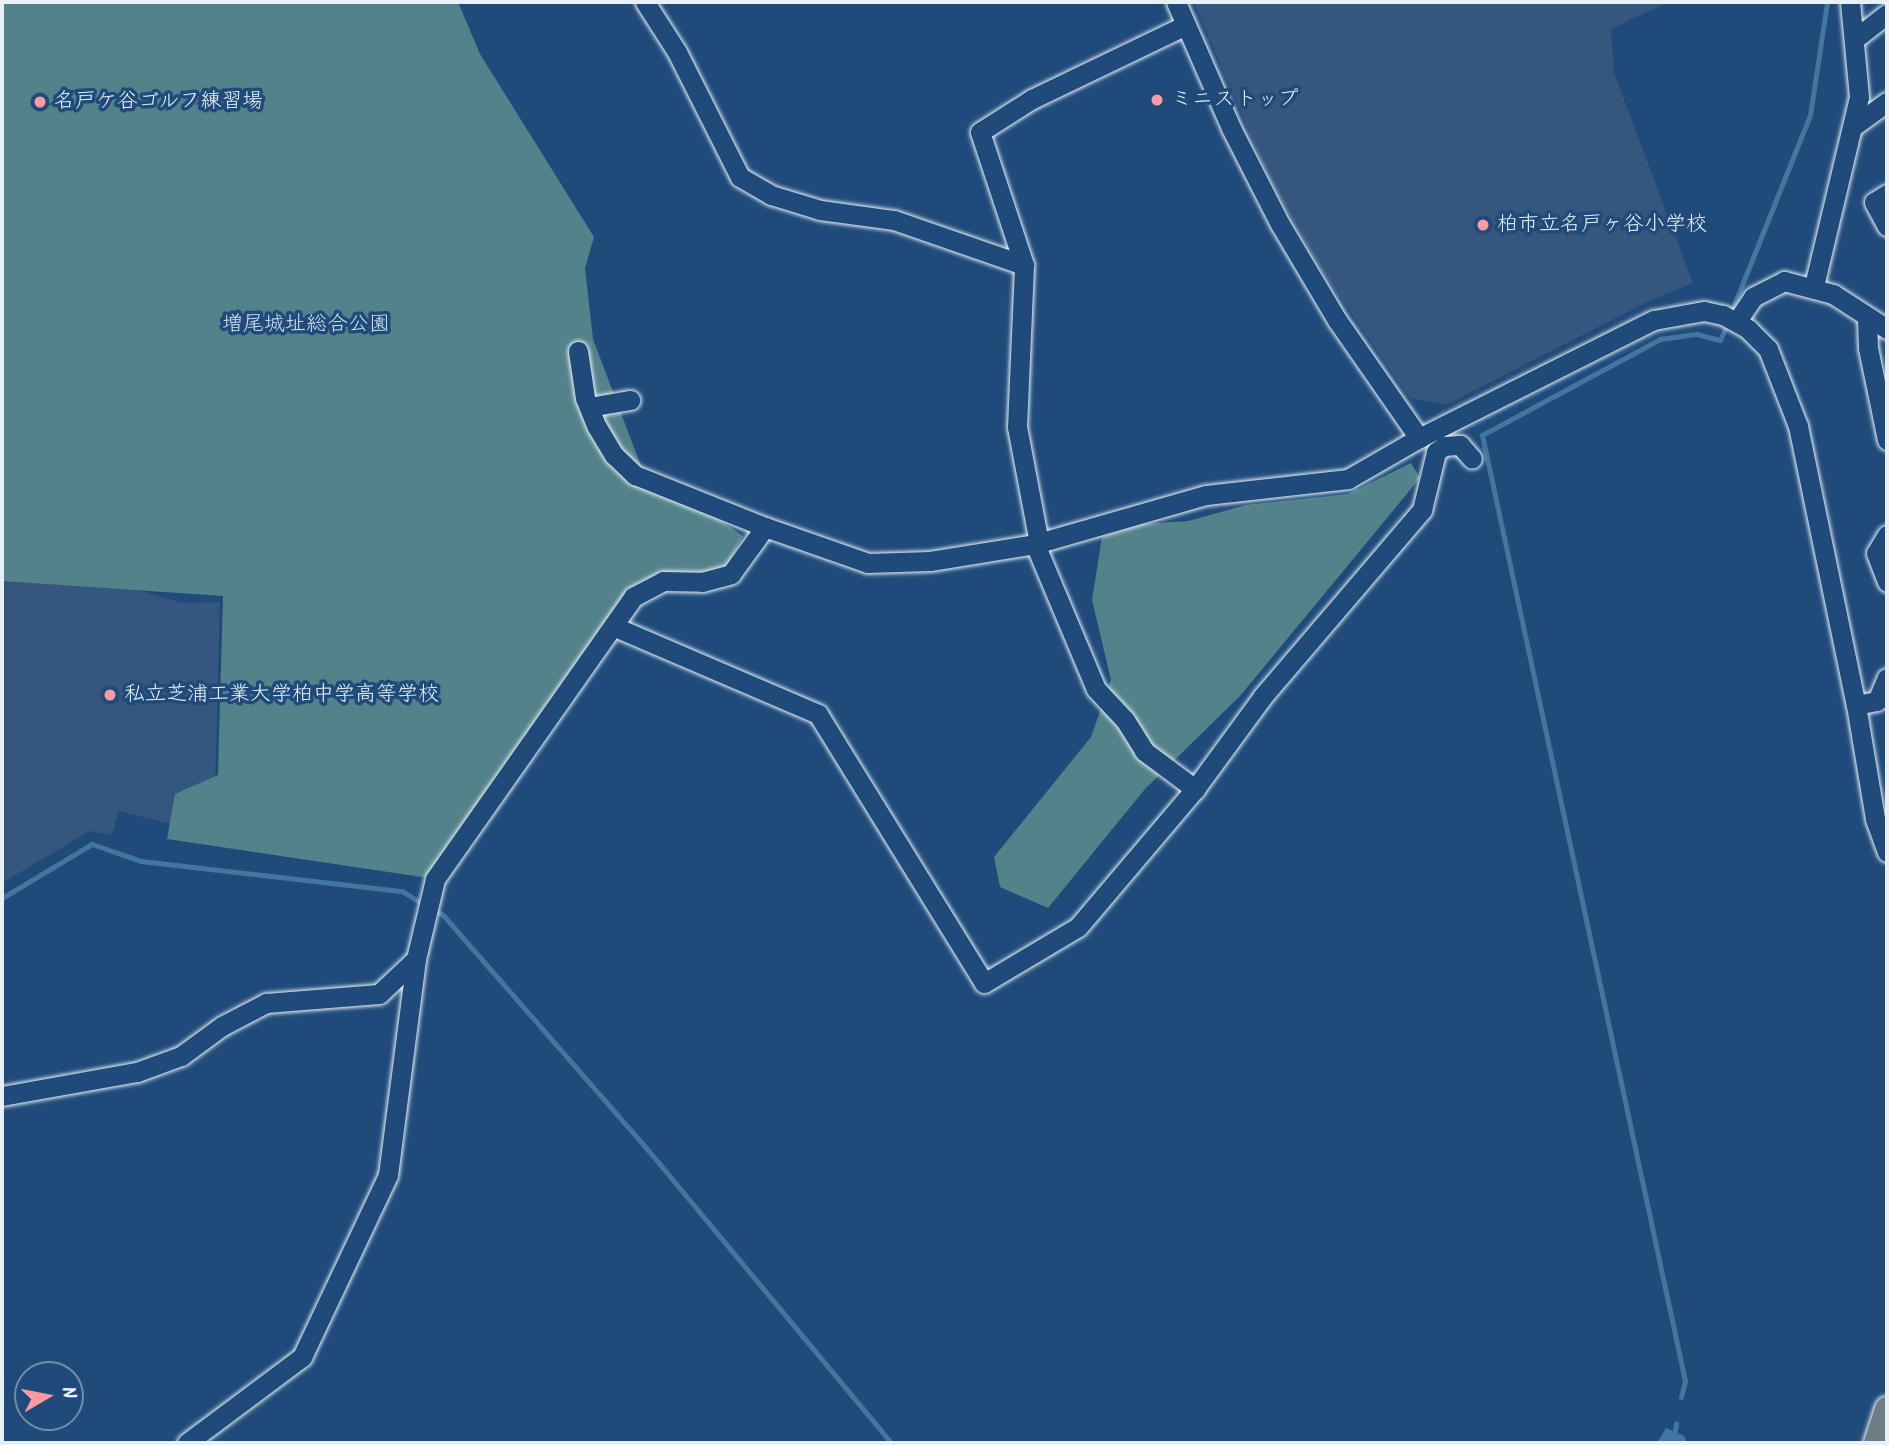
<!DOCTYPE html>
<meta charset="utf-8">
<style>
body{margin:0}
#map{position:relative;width:1889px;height:1445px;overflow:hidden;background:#1f4a7a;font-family:Kalam,"Klee One",sans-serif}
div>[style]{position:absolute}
.built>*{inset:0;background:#35567e}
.green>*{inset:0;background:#53828b}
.water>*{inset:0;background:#4276a0}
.stream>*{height:5px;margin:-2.5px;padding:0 2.5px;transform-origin:2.5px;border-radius:2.5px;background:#4276a0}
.roads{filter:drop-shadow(0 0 2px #e8f1f8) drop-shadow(0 0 2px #e8f1f8)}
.minor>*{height:19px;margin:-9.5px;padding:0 9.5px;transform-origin:9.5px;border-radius:9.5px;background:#1f4a7a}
.major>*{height:24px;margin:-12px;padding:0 12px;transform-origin:12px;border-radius:12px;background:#6c7e84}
.dots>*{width:19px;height:19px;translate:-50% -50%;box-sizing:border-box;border:4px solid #1f4a7a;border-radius:50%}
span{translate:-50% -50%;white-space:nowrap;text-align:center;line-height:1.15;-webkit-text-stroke:7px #1f4a7a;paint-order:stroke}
.poi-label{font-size:21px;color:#e8f1f8}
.left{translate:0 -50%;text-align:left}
.park-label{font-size:21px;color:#d2e0e8}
.frame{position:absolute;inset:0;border:4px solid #e8f1f8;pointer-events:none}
.north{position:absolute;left:14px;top:1361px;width:70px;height:70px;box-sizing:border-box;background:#1f4a7a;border:2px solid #6f8dac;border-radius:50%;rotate:80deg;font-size:19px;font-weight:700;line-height:28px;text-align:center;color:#e8f1f8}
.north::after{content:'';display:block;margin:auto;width:24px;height:32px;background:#ff9aa2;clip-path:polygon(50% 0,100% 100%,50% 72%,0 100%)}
</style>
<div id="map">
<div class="built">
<i style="clip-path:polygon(1194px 2px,1668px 2px,1611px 29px,1614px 73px,1693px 283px,1645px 303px,1446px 405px,1410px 398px,1321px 269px,1270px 180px)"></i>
<i style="clip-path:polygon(2px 549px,182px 603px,220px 602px,215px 787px,179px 826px,119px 811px,112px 835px,90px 831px,2px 883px)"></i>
</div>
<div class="green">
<i style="clip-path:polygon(2px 2px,458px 2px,480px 54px,594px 237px,585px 268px,593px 339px,641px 466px,743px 536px,720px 579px,647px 586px,435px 879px,167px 839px,175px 794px,218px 775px,223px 596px,2px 581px)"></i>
<i style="clip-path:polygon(1411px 463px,1420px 478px,1240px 696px,1145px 789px,1048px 908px,1000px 887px,994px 857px,1091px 737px,1111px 680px,1092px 600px,1102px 537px,1142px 524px,1188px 521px,1246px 505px,1348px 494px)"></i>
</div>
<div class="water">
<i style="clip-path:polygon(1666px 1428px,1684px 1436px,1687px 1443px,1657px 1443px)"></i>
</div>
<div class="stream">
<i style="left:1730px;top:315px;width:215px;rotate:-68.2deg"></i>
<i style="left:1810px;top:115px;width:114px;rotate:-81.4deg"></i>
<i style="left:2px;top:898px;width:105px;rotate:-31deg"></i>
<i style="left:92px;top:844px;width:52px;rotate:19.1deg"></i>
<i style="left:141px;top:861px;width:263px;rotate:6.6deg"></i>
<i style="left:402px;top:891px;width:25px;rotate:32deg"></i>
<i style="left:432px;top:909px;width:13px;rotate:29deg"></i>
<i style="left:443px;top:915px;width:312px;rotate:48.9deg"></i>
<i style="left:648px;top:1150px;width:381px;rotate:50.3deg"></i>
<i style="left:1681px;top:1397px;width:16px;rotate:-76deg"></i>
<i style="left:1685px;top:1381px;width:968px;rotate:-102.11deg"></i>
<i style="left:1482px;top:435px;width:202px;rotate:-28.3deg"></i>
<i style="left:1660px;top:339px;width:37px;rotate:-8deg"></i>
<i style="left:1697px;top:334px;width:24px;rotate:15deg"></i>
<i style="left:1720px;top:340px;width:17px;rotate:-66deg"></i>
<i style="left:1673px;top:1443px;width:20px;rotate:-81deg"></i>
</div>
<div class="roads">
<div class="minor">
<i style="left:645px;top:2px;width:59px;rotate:57.4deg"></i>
<i style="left:677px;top:52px;width:140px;rotate:63.3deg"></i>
<i style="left:740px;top:177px;width:36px;rotate:30deg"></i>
<i style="left:771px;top:195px;width:51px;rotate:17deg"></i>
<i style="left:820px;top:210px;width:75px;rotate:7.7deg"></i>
<i style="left:894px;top:220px;width:138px;rotate:19.1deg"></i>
<i style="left:1176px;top:2px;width:137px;rotate:66.4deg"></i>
<i style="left:1231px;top:128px;width:108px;rotate:63deg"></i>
<i style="left:1280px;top:224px;width:112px;rotate:59.3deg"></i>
<i style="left:1337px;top:320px;width:144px;rotate:55.2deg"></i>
<i style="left:1419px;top:438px;width:263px;rotate:-26.7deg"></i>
<i style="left:1654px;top:320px;width:51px;rotate:-10.2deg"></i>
<i style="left:1704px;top:311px;width:19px;rotate:12deg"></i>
<i style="left:1723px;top:315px;width:29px;rotate:29deg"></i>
<i style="left:1748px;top:329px;width:28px;rotate:45deg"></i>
<i style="left:1768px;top:349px;width:83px;rotate:68.7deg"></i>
<i style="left:1798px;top:426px;width:285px;rotate:78.3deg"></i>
<i style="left:1856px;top:705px;width:116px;rotate:80.5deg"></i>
<i style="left:1875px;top:819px;width:35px;rotate:70deg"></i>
<i style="left:1856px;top:38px;width:39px;rotate:-38deg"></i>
<i style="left:1855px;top:125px;width:39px;rotate:-36deg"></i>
<i style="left:1887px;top:194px;width:15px;rotate:148deg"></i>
<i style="left:1874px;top:202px;width:27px;rotate:62deg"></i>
<i style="left:1814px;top:286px;width:194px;rotate:-76.6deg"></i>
<i style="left:1859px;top:97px;width:95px;rotate:-95.4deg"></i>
<i style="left:1867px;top:319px;width:29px;rotate:88deg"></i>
<i style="left:1868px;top:348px;width:94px;rotate:78.3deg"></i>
<i style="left:1737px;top:321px;width:29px;rotate:-56deg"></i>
<i style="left:1753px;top:297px;width:35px;rotate:-27deg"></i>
<i style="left:1784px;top:281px;width:51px;rotate:14.9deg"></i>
<i style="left:1833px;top:294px;width:64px;rotate:32.9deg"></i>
<i style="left:578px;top:351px;width:48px;rotate:81.5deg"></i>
<i style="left:585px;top:398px;width:31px;rotate:68deg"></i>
<i style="left:597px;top:427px;width:33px;rotate:59deg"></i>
<i style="left:614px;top:455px;width:29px;rotate:44deg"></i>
<i style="left:635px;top:475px;width:140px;rotate:21.8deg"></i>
<i style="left:589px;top:407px;width:42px;rotate:-9.7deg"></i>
<i style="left:1887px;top:535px;width:21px;rotate:121deg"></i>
<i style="left:1876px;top:553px;width:31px;rotate:69deg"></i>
<i style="left:1039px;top:543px;width:118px;rotate:-100.7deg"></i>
<i style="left:1017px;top:427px;width:162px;rotate:-87.5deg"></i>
<i style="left:1024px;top:265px;width:140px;rotate:-108.3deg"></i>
<i style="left:980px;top:132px;width:62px;rotate:-32.4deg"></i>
<i style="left:1032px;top:99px;width:169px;rotate:-25.7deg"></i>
<i style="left:1035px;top:544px;width:157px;rotate:67.2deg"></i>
<i style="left:1096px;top:689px;width:42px;rotate:46.9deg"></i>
<i style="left:1125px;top:720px;width:36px;rotate:58deg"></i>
<i style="left:1144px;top:751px;width:64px;rotate:36.7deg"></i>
<i style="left:615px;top:627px;width:221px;rotate:23.2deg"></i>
<i style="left:818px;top:714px;width:316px;rotate:58.3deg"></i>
<i style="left:984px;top:983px;width:109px;rotate:-30.8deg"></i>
<i style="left:1078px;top:927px;width:181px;rotate:-49.7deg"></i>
<i style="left:1195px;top:789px;width:115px;rotate:-53.8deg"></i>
<i style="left:1263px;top:696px;width:245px;rotate:-49.5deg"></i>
<i style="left:1422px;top:510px;width:60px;rotate:-76.4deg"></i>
<i style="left:1436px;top:452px;width:10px;rotate:-37deg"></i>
<i style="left:1444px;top:446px;width:16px;rotate:-4deg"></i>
<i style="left:1460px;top:445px;width:18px;rotate:49deg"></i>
<i style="left:1856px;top:705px;width:21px;rotate:-11deg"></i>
<i style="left:1877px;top:701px;width:25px;rotate:-67deg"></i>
<i style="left:2px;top:1096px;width:137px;rotate:-10.1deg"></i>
<i style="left:137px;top:1072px;width:47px;rotate:-20deg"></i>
<i style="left:181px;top:1056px;width:51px;rotate:-36.2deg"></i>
<i style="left:222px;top:1026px;width:50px;rotate:-27.6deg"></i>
<i style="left:266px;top:1003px;width:113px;rotate:-4.6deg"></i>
<i style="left:379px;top:994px;width:51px;rotate:-43.4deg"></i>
<i style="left:187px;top:1443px;width:144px;rotate:-36.8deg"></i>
<i style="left:302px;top:1357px;width:201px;rotate:-64.7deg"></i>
<i style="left:388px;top:1175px;width:218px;rotate:-82.6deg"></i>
<i style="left:416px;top:959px;width:82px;rotate:-76.6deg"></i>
<i style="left:435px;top:879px;width:345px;rotate:-54.9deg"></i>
<i style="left:633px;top:597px;width:34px;rotate:-28deg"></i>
<i style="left:663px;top:581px;width:39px;rotate:1deg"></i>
<i style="left:702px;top:582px;width:30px;rotate:-15deg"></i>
<i style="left:731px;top:574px;width:58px;rotate:-54.1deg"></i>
<i style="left:765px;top:527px;width:109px;rotate:19.3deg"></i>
<i style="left:868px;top:563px;width:62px;rotate:-1.8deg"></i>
<i style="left:930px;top:561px;width:106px;rotate:-9.2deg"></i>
<i style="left:1035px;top:544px;width:178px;rotate:-16deg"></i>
<i style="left:1206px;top:495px;width:143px;rotate:-6.4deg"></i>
<i style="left:1348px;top:479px;width:82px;rotate:-30deg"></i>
</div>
<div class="major">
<i style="left:1876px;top:1443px;width:36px;rotate:-72deg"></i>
</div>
</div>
<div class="dots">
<i style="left:1157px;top:100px;background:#ff9aa2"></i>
<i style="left:40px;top:102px;background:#ff9aa2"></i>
<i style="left:1483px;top:225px;background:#ff9aa2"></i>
<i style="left:110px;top:695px;background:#ff9aa2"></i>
</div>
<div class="poi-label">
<span class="left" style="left:1171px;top:100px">ミニストップ</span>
<span class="left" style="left:54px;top:102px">名戸ケ谷ゴルフ練習場</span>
<span class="left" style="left:1497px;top:225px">柏市立名戸ヶ谷小学校</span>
<span class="left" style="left:124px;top:695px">私立芝浦工業大学柏中学高等学校</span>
</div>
<div class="park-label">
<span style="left:306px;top:325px">増尾城址総合公園</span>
</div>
<div class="frame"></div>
<div class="north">N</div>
</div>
